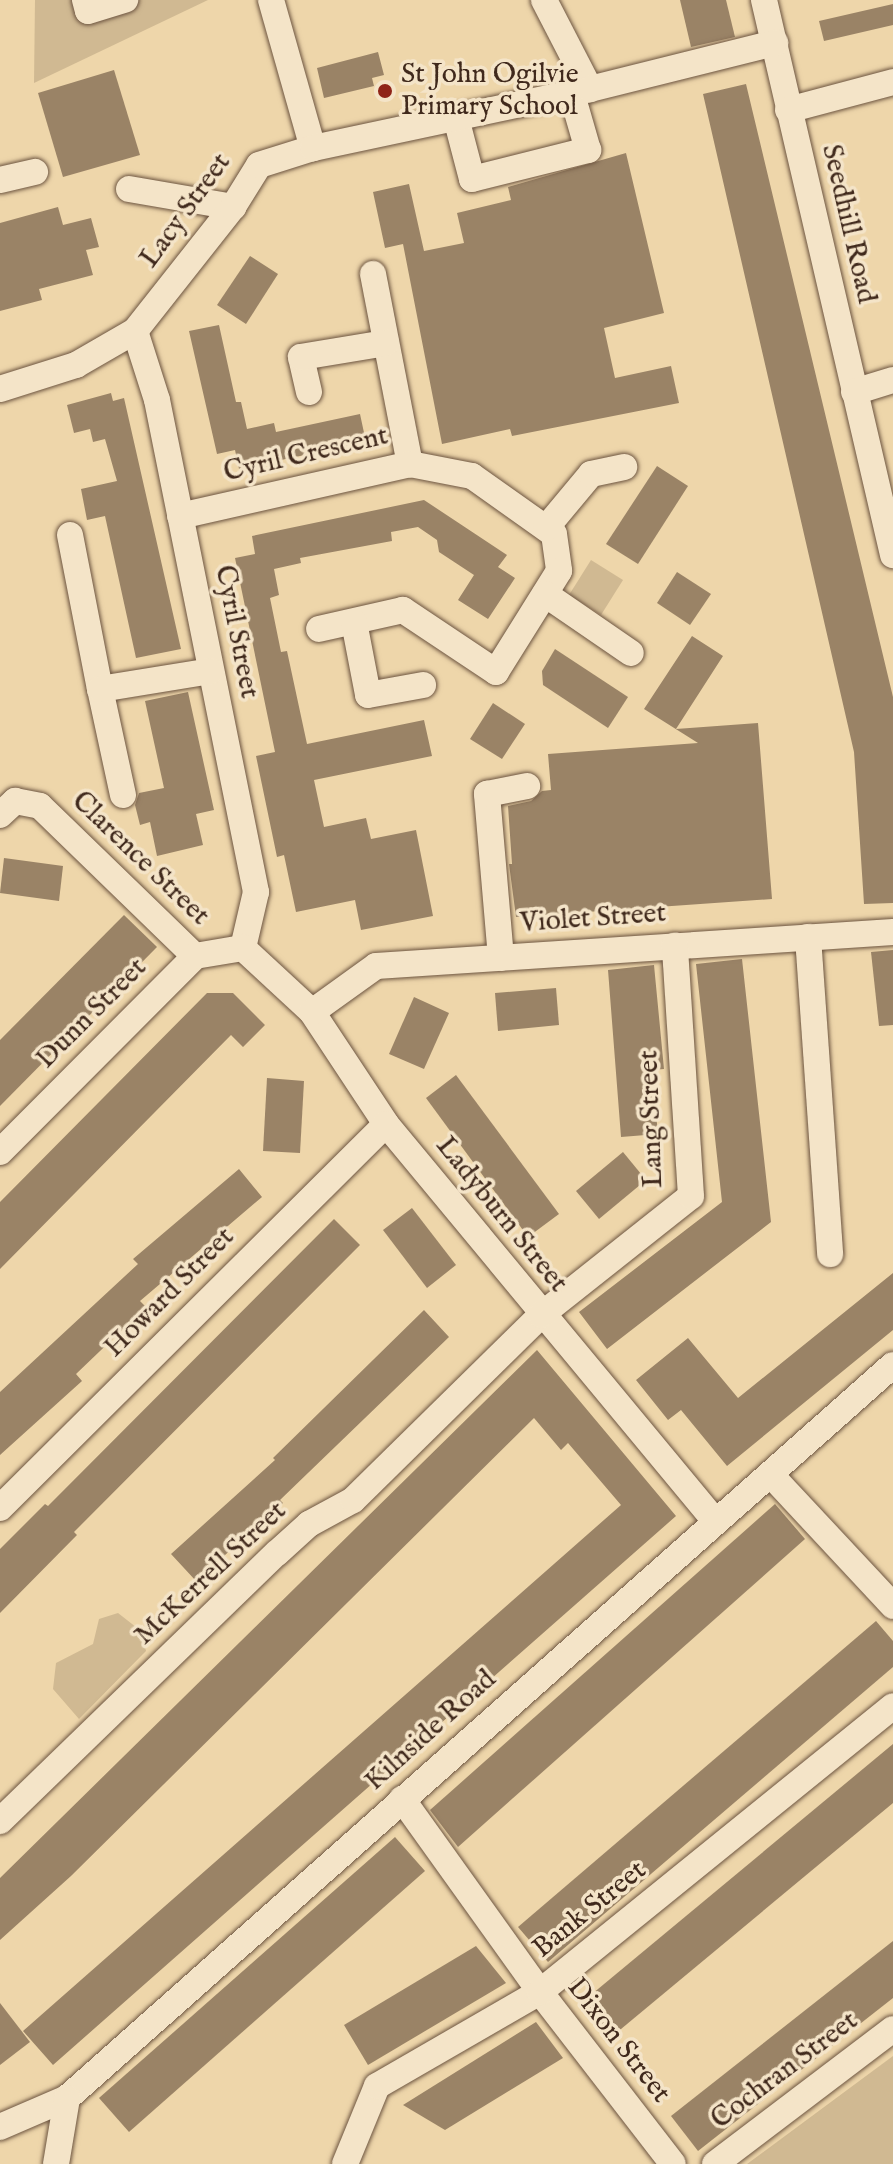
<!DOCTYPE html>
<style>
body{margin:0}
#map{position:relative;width:893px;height:2164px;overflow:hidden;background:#eed6aa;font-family:"IM FELL English",serif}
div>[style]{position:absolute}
.green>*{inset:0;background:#d0b992}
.building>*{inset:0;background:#9a8366}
.roads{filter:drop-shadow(0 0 2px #6c5440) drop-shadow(0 0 2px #6c5440)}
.minor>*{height:26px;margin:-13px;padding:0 13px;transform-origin:13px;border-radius:13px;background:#f4e4c8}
.dots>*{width:22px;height:22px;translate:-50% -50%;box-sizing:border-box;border:4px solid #f4e4c8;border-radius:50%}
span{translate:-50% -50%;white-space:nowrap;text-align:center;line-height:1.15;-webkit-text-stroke:7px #f4e4c8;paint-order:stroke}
.poi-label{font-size:28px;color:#40291c}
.left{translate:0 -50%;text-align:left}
.street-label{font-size:28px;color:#40291c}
</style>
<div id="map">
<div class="green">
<i style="clip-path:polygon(35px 0,208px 0,34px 83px)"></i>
<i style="clip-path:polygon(591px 560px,623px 580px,601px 615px,569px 595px)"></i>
<i style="clip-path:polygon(118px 1613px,141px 1631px,146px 1651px,79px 1719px,53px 1689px,56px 1663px,93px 1644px,99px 1619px)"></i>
<i style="clip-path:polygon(893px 2056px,893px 2164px,747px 2164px)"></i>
</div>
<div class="building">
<i style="clip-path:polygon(680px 0,726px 0,735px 37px,691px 47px)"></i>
<i style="clip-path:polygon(893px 4px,893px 25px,824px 41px,819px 21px)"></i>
<i style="clip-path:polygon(378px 52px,384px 75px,372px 78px,374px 86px,324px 98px,317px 68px)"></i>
<i style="clip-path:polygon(114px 70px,140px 155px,63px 177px,38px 93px)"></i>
<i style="clip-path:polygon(746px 84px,893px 697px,893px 903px,864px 904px,854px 752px,703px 94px)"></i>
<i style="clip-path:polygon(626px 153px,664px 313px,604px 328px,615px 378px,671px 366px,679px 403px,512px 436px,510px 429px,442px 444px,403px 244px,385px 248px,373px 192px,409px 184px,424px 251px,464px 243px,457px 213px,511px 200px,508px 187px)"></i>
<i style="clip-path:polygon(58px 207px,63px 225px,91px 218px,99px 247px,86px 250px,93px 275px,39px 289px,42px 300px,0 311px,0 223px)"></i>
<i style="clip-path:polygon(250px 256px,278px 274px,246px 324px,217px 305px)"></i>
<i style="clip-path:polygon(219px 325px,236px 402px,241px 402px,247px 429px,274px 423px,276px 432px,360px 414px,366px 442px,239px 469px,235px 450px,217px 454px,189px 331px)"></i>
<i style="clip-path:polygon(111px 393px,113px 401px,124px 398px,181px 649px,136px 658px,105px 516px,87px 520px,81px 489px,117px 481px,105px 439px,93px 442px,90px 429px,74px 433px,67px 405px)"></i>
<i style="clip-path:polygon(657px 466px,688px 486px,638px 564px,606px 544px)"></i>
<i style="clip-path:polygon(424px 500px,507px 555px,498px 567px,515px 578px,488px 619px,458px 600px,474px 575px,439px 552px,437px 540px,418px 527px,391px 532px,392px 541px,300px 558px,301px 563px,274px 569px,279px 595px,270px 598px,281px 652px,287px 651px,307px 744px,424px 720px,432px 756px,314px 780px,324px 827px,366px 818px,371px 839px,416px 830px,433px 916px,361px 930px,355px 900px,296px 912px,284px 855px,277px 857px,256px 756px,275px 752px,235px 558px,255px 554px,252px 536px)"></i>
<i style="clip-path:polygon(677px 572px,711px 594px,690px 625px,657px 603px)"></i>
<i style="clip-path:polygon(692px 636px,723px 656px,676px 729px,758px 723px,772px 899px,516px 917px,509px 864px,512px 864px,508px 806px,531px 801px,542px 791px,551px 790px,548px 754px,698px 743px,644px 709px)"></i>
<i style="clip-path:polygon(555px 649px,628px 697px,608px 728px,543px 685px,542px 671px)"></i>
<i style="clip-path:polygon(188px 692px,214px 810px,196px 814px,203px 845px,157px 856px,150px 822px,140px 825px,135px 805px,139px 793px,164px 788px,145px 701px)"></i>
<i style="clip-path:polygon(493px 703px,525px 724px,502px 759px,470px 739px)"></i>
<i style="clip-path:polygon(4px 858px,63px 866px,59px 901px,0 893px)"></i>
<i style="clip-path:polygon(124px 915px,157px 947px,0 1106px,0 1040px)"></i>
<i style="clip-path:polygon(893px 950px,893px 1025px,879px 1026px,871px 952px)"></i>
<i style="clip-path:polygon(742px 959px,771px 1222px,607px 1349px,579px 1312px,722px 1202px,696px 964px)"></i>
<i style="clip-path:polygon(654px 965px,664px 1069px,652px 1070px,658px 1134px,621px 1137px,608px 970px)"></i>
<i style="clip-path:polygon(556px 988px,559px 1025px,498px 1031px,495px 993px)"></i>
<i style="clip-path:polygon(207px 993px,233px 993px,265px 1025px,243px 1047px,231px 1035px,0 1269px,0 1202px)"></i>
<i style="clip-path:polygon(414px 997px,449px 1013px,424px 1069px,389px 1054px)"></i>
<i style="clip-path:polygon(456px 1075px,559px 1214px,528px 1237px,426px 1098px)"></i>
<i style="clip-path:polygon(267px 1078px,304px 1081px,300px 1153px,263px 1151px)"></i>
<i style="clip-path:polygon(623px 1152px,646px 1180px,599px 1219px,576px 1191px)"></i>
<i style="clip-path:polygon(239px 1169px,262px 1197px,140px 1301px,146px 1307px,76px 1374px,82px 1381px,0 1455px,0 1392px,138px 1264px,133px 1259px)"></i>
<i style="clip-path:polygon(412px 1208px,456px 1265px,427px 1288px,383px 1230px)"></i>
<i style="clip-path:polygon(334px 1219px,360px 1245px,74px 1532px,77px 1535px,0 1613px,0 1549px,45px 1504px,48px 1506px)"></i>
<i style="clip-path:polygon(893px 1273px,893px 1330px,727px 1466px,681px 1410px,668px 1420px,636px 1380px,688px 1338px,738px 1398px)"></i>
<i style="clip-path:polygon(424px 1310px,449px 1337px,280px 1500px,283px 1503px,196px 1581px,171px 1554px,275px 1460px,273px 1458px)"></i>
<i style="clip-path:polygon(537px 1350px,676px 1516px,53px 2065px,23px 2031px,621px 1505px,568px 1443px,561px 1450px,534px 1418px,71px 1876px,0 1940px,0 1878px)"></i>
<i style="clip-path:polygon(775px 1504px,805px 1539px,458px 1847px,430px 1810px)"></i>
<i style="clip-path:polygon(876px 1621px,893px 1641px,893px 1667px,548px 1962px,518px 1927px)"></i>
<i style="clip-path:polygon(893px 1744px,893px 1803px,609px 2039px,580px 2004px)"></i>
<i style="clip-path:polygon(395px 1837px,425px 1871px,129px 2132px,99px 2098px)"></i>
<i style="clip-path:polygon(893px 1941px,893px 1998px,698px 2151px,671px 2116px)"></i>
<i style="clip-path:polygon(476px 1946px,506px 1983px,368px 2065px,344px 2025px)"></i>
<i style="clip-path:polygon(0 2003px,30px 2042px,0 2065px)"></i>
<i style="clip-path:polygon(536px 2022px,563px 2058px,445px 2130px,403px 2105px)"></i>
</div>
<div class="roads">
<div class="minor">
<i style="left:85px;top:0;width:11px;rotate:75deg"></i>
<i style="left:88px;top:11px;width:39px;rotate:-17deg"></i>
<i style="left:271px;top:0;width:154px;rotate:74.2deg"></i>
<i style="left:544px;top:0;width:100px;rotate:62.7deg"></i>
<i style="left:764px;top:0;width:570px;rotate:76.91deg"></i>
<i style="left:788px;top:110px;width:109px;rotate:-14.9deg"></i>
<i style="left:456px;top:118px;width:63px;rotate:75.3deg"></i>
<i style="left:472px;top:179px;width:120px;rotate:-14deg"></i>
<i style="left:588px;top:150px;width:61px;rotate:-106.1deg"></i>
<i style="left:0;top:180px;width:36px;rotate:-13deg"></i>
<i style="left:129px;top:189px;width:106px;rotate:9.8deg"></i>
<i style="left:373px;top:274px;width:194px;rotate:79deg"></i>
<i style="left:135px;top:331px;width:72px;rotate:72.3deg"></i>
<i style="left:157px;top:400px;width:502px;rotate:78.62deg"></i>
<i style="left:256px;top:892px;width:57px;rotate:103.1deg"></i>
<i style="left:0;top:389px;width:80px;rotate:-17.5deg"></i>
<i style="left:76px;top:365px;width:68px;rotate:-30deg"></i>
<i style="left:135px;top:331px;width:158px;rotate:-51.7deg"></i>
<i style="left:233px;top:207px;width:49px;rotate:-58.2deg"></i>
<i style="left:259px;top:165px;width:57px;rotate:-17.5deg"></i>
<i style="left:313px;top:148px;width:283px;rotate:-12deg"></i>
<i style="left:590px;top:89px;width:191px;rotate:-14deg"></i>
<i style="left:309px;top:392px;width:36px;rotate:-103deg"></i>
<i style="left:301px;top:357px;width:86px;rotate:-9.4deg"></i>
<i style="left:854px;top:392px;width:41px;rotate:-17.1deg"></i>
<i style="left:180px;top:516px;width:236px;rotate:-12.7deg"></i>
<i style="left:410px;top:464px;width:63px;rotate:11deg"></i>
<i style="left:472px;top:476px;width:100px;rotate:35.3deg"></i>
<i style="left:554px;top:534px;width:37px;rotate:82deg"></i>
<i style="left:559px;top:571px;width:119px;rotate:122deg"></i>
<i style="left:496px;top:672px;width:112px;rotate:-146.3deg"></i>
<i style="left:403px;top:610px;width:86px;rotate:167.3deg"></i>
<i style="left:546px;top:528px;width:70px;rotate:-50.2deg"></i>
<i style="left:591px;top:474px;width:34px;rotate:-12deg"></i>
<i style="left:70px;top:535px;width:157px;rotate:79deg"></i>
<i style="left:545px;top:594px;width:104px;rotate:34.5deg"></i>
<i style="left:354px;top:622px;width:74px;rotate:79.1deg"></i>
<i style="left:368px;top:695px;width:56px;rotate:-10.3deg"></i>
<i style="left:123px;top:795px;width:108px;rotate:-102.2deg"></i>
<i style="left:100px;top:689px;width:112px;rotate:-9.2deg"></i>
<i style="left:0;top:815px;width:21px;rotate:-43deg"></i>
<i style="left:15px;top:801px;width:25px;rotate:11deg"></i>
<i style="left:40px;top:806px;width:216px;rotate:44.1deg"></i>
<i style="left:808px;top:937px;width:318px;rotate:86deg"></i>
<i style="left:243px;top:948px;width:94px;rotate:42.8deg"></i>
<i style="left:312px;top:1012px;width:134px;rotate:56.5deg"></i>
<i style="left:386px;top:1124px;width:516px;rotate:50.35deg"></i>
<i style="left:501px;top:958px;width:165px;rotate:-94.9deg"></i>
<i style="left:487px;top:794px;width:41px;rotate:-11.3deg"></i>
<i style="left:312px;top:1012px;width:79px;rotate:-35.7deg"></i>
<i style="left:376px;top:966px;width:518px;rotate:-3.76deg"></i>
<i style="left:0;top:1152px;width:276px;rotate:-45.1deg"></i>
<i style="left:195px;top:956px;width:49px;rotate:-9.5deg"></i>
<i style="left:771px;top:1475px;width:179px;rotate:47deg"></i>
<i style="left:0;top:1508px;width:544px;rotate:-44.85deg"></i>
<i style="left:402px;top:1799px;width:237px;rotate:54.4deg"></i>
<i style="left:540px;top:1992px;width:217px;rotate:52.3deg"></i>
<i style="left:0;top:1821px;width:385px;rotate:-44.1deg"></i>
<i style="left:277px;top:1553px;width:43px;rotate:-42.2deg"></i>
<i style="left:309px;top:1524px;width:50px;rotate:-28.6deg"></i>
<i style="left:353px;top:1500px;width:264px;rotate:-44.5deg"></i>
<i style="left:541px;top:1315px;width:191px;rotate:-38.4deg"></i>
<i style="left:691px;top:1196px;width:251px;rotate:-93.7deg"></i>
<i style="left:0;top:2127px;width:73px;rotate:-23.4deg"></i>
<i style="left:67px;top:2098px;width:1104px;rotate:-41.59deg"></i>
<i style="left:56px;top:2164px;width:67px;rotate:-80.5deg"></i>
<i style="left:345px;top:2164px;width:84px;rotate:-67.7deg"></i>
<i style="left:377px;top:2086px;width:188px;rotate:-30deg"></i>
<i style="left:540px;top:1992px;width:454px;rotate:-39deg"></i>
<i style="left:715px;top:2164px;width:223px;rotate:-37.2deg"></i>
</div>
</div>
<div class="dots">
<i style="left:385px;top:91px;background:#8f2418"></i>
</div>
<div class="poi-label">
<span class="left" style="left:401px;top:91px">St John Ogilvie<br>Primary School</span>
</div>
<div class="street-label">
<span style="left:186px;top:211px;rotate:-54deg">Lacy Street</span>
<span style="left:848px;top:224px;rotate:77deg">Seedhill Road</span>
<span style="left:306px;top:455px;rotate:-13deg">Cyril Crescent</span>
<span style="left:236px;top:632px;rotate:79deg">Cyril Street</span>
<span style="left:140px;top:859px;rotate:44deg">Clarence Street</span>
<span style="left:593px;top:919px;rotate:-4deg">Violet Street</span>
<span style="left:92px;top:1014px;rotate:-45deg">Dunn Street</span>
<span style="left:652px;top:1119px;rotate:-92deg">Lang Street</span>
<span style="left:501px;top:1215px;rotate:51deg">Ladyburn Street</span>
<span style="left:170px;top:1293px;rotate:-45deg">Howard Street</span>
<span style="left:211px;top:1574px;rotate:-43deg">McKerrell Street</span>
<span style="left:431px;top:1731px;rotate:-42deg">Kilnside Road</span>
<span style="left:590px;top:1910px;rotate:-39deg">Bank Street</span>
<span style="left:618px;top:2041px;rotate:52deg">Dixon Street</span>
<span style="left:785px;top:2071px;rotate:-37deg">Cochran Street</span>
</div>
</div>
